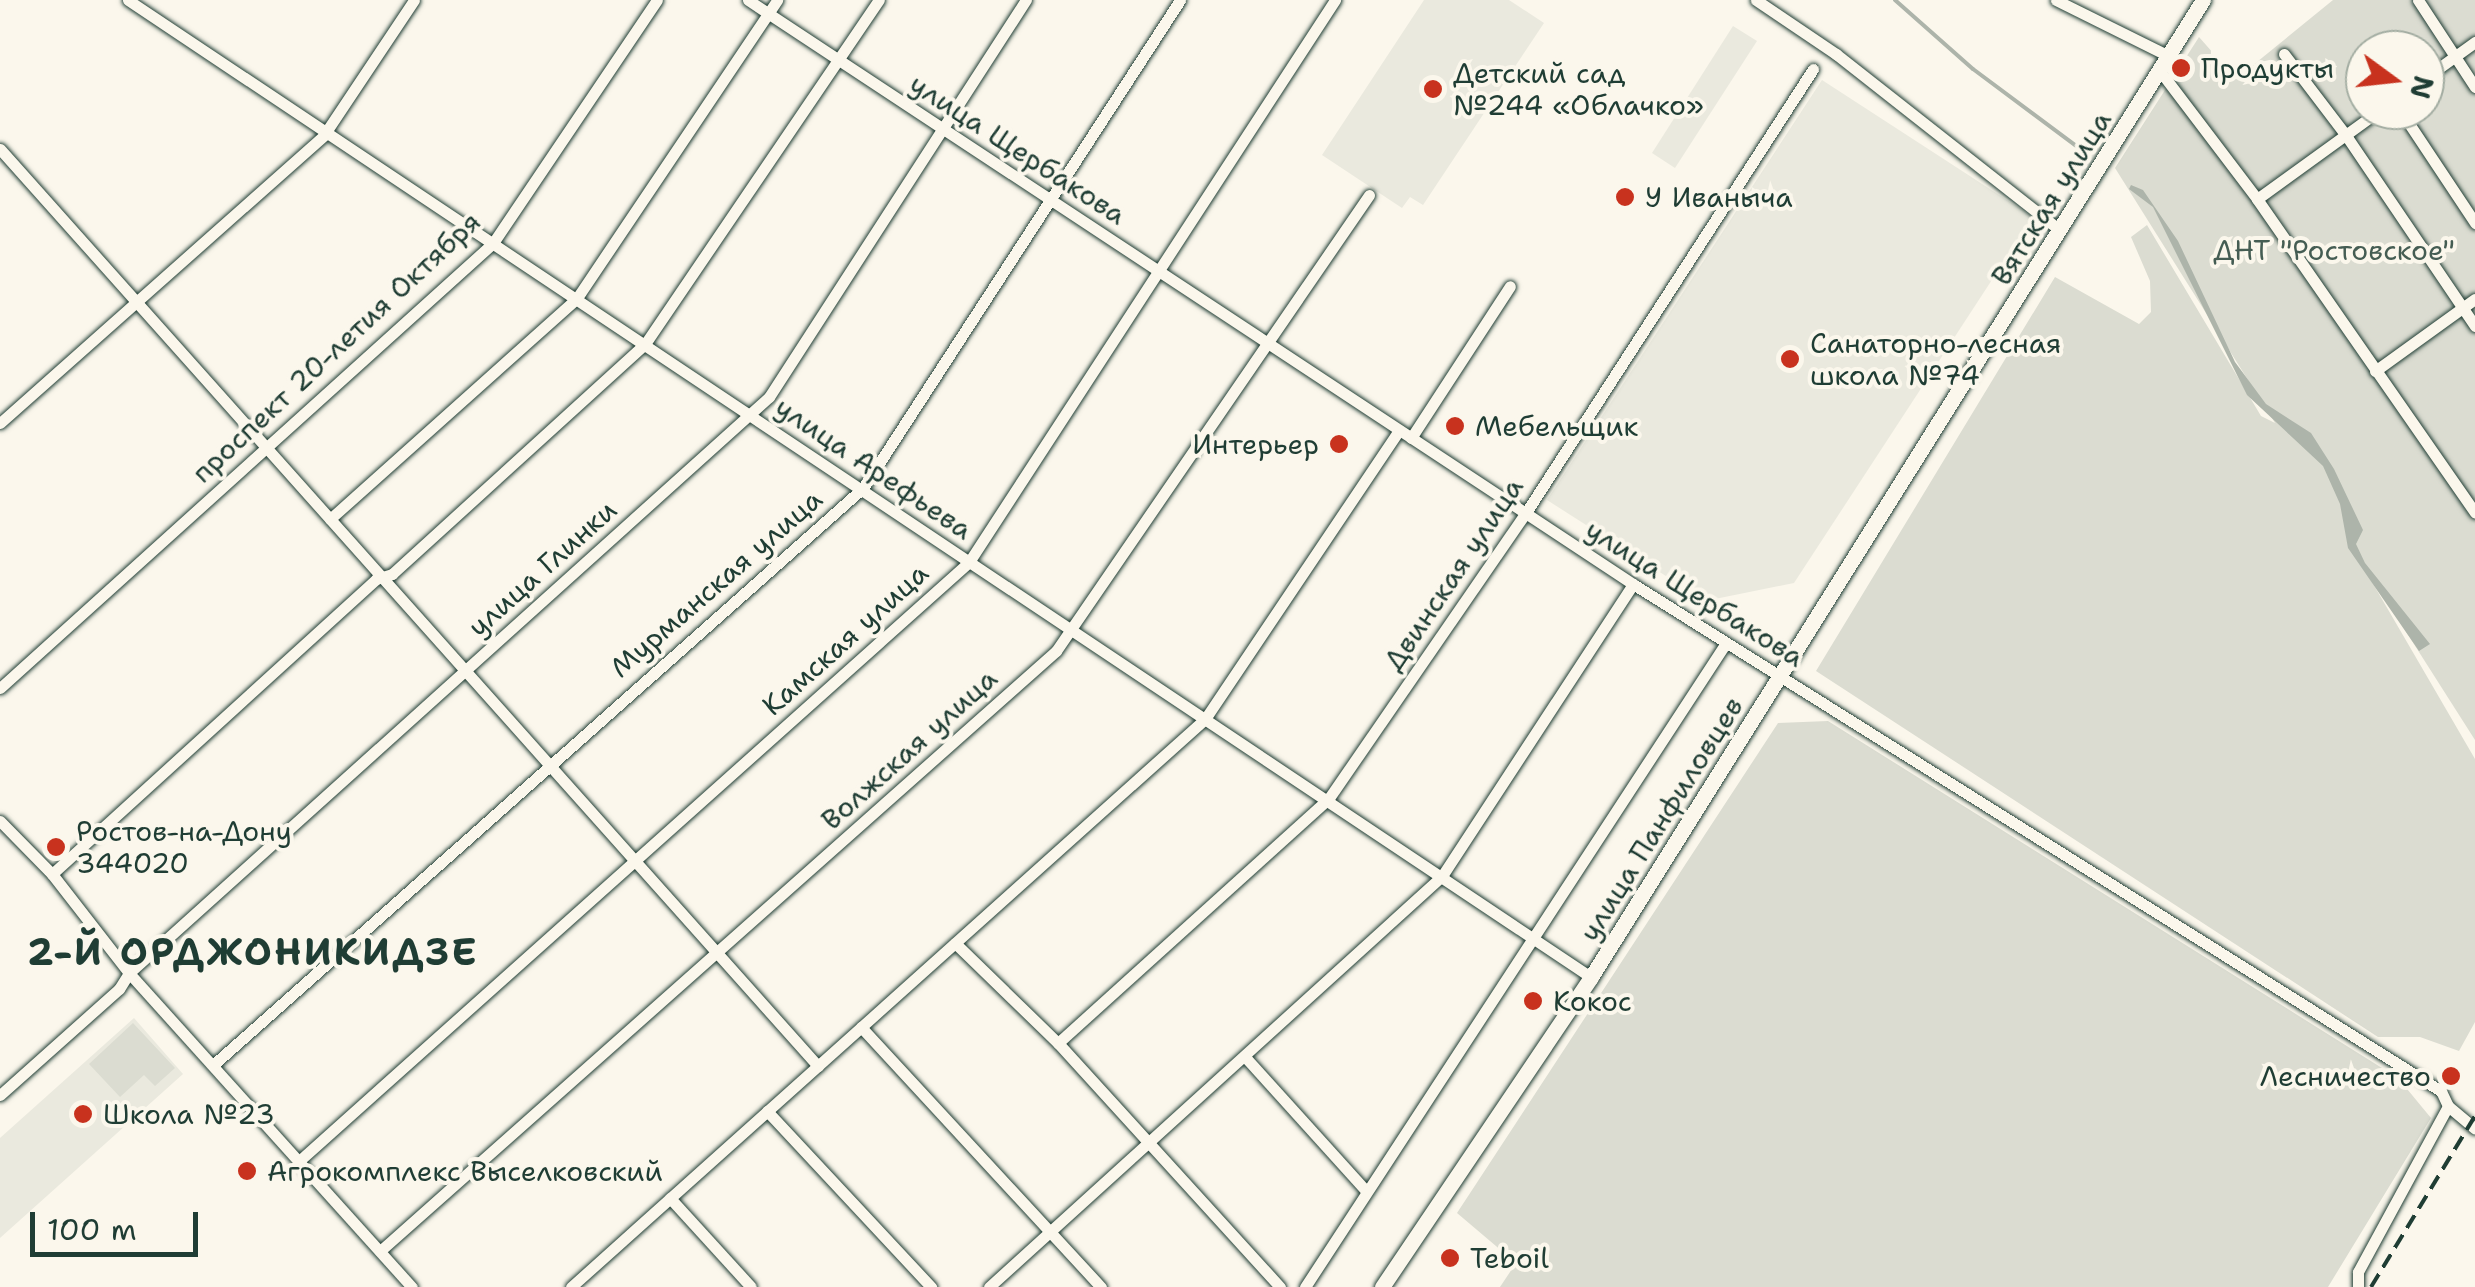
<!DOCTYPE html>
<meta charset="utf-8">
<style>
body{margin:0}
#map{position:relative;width:2475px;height:1287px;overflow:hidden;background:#fbf7ec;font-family:"Shantell Sans",sans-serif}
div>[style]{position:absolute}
.built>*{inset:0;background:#eae9de}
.green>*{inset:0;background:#dbdcd1}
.water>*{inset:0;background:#adb4aa}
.stream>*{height:4px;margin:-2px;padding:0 2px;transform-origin:2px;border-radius:2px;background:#adb4aa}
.roads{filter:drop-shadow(0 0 2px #1f3d34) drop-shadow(0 0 2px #1f3d34)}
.minor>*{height:11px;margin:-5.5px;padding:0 5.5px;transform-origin:5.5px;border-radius:5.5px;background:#fbf7ec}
.major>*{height:15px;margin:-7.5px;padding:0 7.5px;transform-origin:7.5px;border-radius:7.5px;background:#fbf7ec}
.rail>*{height:4px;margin-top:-2px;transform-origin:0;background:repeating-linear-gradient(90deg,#1f3d34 0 15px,transparent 0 23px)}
.dots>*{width:28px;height:28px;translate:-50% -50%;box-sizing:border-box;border:5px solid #fbf7ec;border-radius:50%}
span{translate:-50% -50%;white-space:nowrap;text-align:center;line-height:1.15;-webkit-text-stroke:8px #fbf7ec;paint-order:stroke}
.poi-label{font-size:28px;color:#1f3d34}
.left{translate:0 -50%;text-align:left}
.right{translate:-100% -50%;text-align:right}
.street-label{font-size:28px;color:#1f3d34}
.park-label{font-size:28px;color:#455d53}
.district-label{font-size:38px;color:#1f3d34;font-weight:700;letter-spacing:2.5px}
.north{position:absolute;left:2345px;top:30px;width:100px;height:100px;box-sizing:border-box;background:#fbf7ec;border:2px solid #a3ada2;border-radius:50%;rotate:105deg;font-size:28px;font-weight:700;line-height:40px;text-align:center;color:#1f3d34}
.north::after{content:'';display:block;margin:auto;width:35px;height:45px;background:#c8321e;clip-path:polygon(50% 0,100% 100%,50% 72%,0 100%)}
.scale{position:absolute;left:30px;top:1212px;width:168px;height:45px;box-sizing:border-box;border:5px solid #1f3d34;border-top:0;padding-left:12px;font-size:30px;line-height:35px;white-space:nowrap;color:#1f3d34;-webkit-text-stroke:8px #fbf7ec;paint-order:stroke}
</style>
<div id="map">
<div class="built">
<i style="clip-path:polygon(1424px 0,1509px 0,1544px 23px,1423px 205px,1410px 197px,1402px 208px,1322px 155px)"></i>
<i style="clip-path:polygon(1733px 26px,1757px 41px,1675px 168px,1652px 153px)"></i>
<i style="clip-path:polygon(1822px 80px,2033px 217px,1794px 583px,1705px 601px,1547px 500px)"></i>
<i style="clip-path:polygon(134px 1018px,183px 1074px,0 1238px,0 1138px)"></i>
</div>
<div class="green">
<i style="clip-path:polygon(evenodd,2333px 0,2475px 0,2475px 740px,2347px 539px,2475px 759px,2475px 1022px,2459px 1051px,2420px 1037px,2378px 1037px,1816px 671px,2055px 277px,2139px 324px,2151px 312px,2150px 281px,2131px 237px,2147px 225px,2261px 416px,2275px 423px,2115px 168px,2199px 37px,2236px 79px,2333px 0,2365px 50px,2425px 50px,2425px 110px,2365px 110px,2365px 50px)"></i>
<i style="clip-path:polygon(1828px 721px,2398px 1078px,2431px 1118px,2328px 1287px,1500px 1287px,1516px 1263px,1457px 1213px,1778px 723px)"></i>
<i style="clip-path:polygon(133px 1023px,175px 1068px,155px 1086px,144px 1075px,120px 1097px,89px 1064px)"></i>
</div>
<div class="water">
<i style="clip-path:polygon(2131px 185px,2143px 190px,2178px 241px,2235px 362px,2266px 404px,2311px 433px,2334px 469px,2363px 530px,2356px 544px,2365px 563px,2430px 644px,2419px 651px,2348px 548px,2340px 504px,2323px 466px,2247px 395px,2153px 207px,2129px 189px)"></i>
</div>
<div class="stream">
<i style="left:1895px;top:0;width:104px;rotate:41.5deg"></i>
<i style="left:1973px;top:69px;width:142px;rotate:36.7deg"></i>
</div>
<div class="roads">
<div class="minor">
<i style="left:128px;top:0;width:1759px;rotate:33.74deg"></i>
<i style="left:748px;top:0;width:1060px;rotate:33.42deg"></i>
<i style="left:1633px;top:584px;width:954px;rotate:32.11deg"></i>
<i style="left:2441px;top:1091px;width:17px;rotate:65deg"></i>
<i style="left:2448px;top:1106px;width:189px;rotate:118.5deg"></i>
<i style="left:2358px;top:1272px;width:15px;rotate:90deg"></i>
<i style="left:1756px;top:0;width:97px;rotate:34deg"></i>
<i style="left:1836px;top:54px;width:285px;rotate:38.2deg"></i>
<i style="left:2056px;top:0;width:126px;rotate:26.4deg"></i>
<i style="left:2418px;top:0;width:104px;rotate:56.8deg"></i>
<i style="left:2284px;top:54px;width:101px;rotate:52.7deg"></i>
<i style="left:2345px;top:134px;width:232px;rotate:55.9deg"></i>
<i style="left:2363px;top:57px;width:4px;rotate:56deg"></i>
<i style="left:2160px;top:71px;width:161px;rotate:52.8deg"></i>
<i style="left:2257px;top:199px;width:382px;rotate:55.2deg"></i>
<i style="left:2425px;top:78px;width:62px;rotate:-35.8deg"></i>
<i style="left:2400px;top:110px;width:136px;rotate:56.4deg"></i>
<i style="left:0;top:149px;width:1229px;rotate:48.27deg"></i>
<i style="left:2257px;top:199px;width:152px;rotate:-35.9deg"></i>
<i style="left:2375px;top:371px;width:123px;rotate:-35.8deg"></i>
<i style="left:0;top:423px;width:433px;rotate:-41.6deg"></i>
<i style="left:324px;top:135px;width:162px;rotate:-56.3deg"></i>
<i style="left:1411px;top:438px;width:181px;rotate:-56.9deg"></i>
<i style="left:330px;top:519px;width:331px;rotate:-41.8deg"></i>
<i style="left:577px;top:298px;width:359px;rotate:-56.1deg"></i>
<i style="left:0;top:688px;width:664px;rotate:-42.07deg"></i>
<i style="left:493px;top:243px;width:293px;rotate:-56deg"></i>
<i style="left:0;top:821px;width:74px;rotate:45.5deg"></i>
<i style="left:52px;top:874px;width:125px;rotate:52.1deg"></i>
<i style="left:129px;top:973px;width:423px;rotate:48deg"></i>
<i style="left:52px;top:874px;width:438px;rotate:-42.3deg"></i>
<i style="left:376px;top:579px;width:17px;rotate:-17deg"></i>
<i style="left:392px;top:574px;width:342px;rotate:-42.3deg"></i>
<i style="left:645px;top:344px;width:416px;rotate:-55.8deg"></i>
<i style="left:955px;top:943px;width:144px;rotate:44.2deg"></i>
<i style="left:1058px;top:1043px;width:330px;rotate:47.7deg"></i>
<i style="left:861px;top:1027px;width:354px;rotate:47.3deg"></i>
<i style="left:1058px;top:1043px;width:365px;rotate:-42.1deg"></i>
<i style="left:1329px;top:798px;width:345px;rotate:-55.4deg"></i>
<i style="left:1525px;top:514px;width:530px;rotate:-57.09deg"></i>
<i style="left:1246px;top:1058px;width:179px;rotate:47.9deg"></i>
<i style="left:213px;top:1065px;width:869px;rotate:-41.6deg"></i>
<i style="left:863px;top:488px;width:582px;rotate:-56.99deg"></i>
<i style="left:0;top:1095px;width:159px;rotate:-41.7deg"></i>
<i style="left:119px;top:989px;width:19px;rotate:-58deg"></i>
<i style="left:129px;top:973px;width:861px;rotate:-41.99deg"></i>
<i style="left:769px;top:397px;width:473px;rotate:-57.1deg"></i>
<i style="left:2448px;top:1106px;width:35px;rotate:40deg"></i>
<i style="left:767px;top:1111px;width:241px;rotate:47deg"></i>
<i style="left:299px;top:1161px;width:899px;rotate:-41.8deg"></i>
<i style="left:969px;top:562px;width:671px;rotate:-56.93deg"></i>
<i style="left:670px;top:1198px;width:120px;rotate:47.7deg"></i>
<i style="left:380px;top:1251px;width:904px;rotate:-41.59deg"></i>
<i style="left:1056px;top:651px;width:553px;rotate:-55.53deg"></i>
<i style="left:571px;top:1287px;width:851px;rotate:-41.86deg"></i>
<i style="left:1205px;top:719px;width:348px;rotate:-56.1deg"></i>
<i style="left:989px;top:1287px;width:612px;rotate:-42.22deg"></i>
<i style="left:1442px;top:876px;width:349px;rotate:-56.8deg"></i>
<i style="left:1305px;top:1287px;width:769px;rotate:-56.83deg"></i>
</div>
<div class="major">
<i style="left:1382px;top:1287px;width:374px;rotate:-56deg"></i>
<i style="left:1591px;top:977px;width:1153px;rotate:-57.94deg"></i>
</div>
</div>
<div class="rail">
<i style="left:2371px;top:1287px;width:200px;rotate:-58.7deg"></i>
</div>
<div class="dots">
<i style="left:2181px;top:68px;background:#c8321e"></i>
<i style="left:1433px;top:89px;background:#c8321e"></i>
<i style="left:1625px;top:197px;background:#c8321e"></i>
<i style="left:1790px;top:359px;background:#c8321e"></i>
<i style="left:1455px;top:426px;background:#c8321e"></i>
<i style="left:1339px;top:444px;background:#c8321e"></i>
<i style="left:56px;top:847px;background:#c8321e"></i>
<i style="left:1533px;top:1001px;background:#c8321e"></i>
<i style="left:2451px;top:1076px;background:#c8321e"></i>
<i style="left:83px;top:1114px;background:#c8321e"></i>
<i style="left:247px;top:1171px;background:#c8321e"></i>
<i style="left:1450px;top:1258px;background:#c8321e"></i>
</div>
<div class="poi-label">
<span class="left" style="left:2201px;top:68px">Продукты</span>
<span class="left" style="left:1453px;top:89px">Детский сад<br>№244 «Облачко»</span>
<span class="left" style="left:1645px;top:197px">У Иваныча</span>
<span class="left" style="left:1810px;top:359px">Санаторно-лесная<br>школа №74</span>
<span class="left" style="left:1475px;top:426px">Мебельщик</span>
<span class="right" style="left:1319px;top:444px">Интерьер</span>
<span class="left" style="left:76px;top:847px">Ростов-на-Дону<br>344020</span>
<span class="left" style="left:1553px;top:1001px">Кокос</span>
<span class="right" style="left:2431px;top:1076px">Лесничество</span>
<span class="left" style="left:103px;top:1114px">Школа №23</span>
<span class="left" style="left:267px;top:1171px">Агрокомплекс Выселковский</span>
<span class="left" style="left:1470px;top:1258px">Teboil</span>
</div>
<div class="street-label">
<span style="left:1018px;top:149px;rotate:33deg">улица Щербакова</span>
<span style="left:2051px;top:198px;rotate:-58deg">Вятская улица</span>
<span style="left:336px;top:347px;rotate:-43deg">проспект 20-летия Октября</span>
<span style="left:874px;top:468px;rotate:34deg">улица Арефьева</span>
<span style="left:542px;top:568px;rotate:-42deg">улица Глинки</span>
<span style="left:1453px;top:574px;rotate:-56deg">Двинская улица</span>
<span style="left:716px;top:583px;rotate:-41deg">Мурманская улица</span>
<span style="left:1695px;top:593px;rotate:32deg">улица Щербакова</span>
<span style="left:845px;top:639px;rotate:-42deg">Камская улица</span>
<span style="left:909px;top:749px;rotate:-42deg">Волжская улица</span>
<span style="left:1661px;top:819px;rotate:-58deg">улица Панфиловцев</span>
</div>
<div class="park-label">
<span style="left:2334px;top:250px">ДНТ "Ростовское"</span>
</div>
<div class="district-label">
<span style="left:253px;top:952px">2-Й ОРДЖОНИКИДЗЕ</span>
</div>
<div class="north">N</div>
<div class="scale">100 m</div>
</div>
